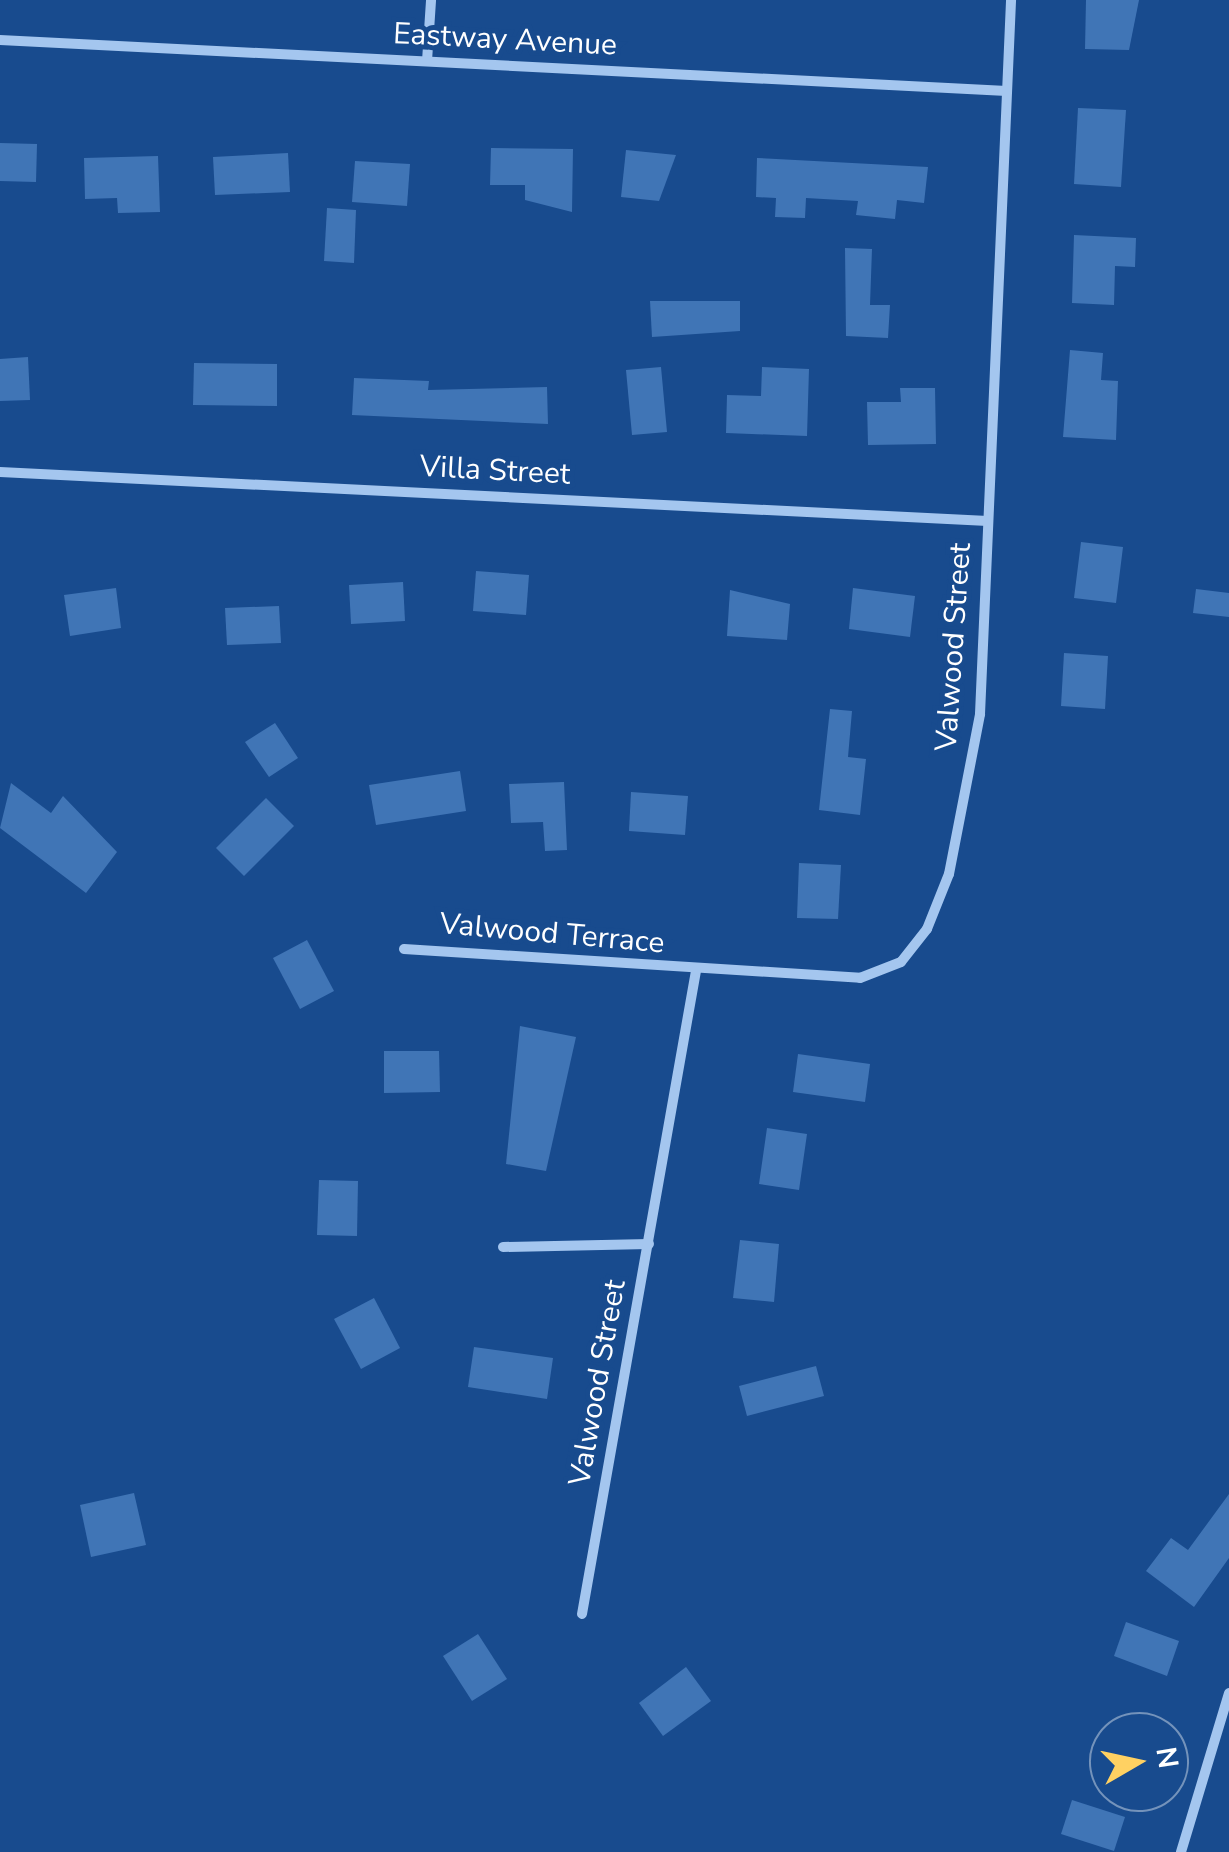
<!DOCTYPE html>
<style>
body{margin:0}
#map{position:relative;width:1229px;height:1852px;overflow:hidden;background:#184b8e;font-family:"Nunito Sans",sans-serif}
div>[style]{position:absolute}
.building>*{inset:0;background:#4075b6}
.minor>*{height:10px;margin:-5px;padding:0 5px;transform-origin:5px;border-radius:5px;background:#a4c6ef}
span{translate:-50% -50%;white-space:nowrap;text-align:center;line-height:1.15;-webkit-text-stroke:10px #184b8e;paint-order:stroke}
.street-label{font-size:30px;color:#fff}
.north{position:absolute;left:1089px;top:1712px;width:100px;height:100px;box-sizing:border-box;background:#184b8e;border:2px solid #7493bb;border-radius:50%;rotate:81deg;font-size:28px;font-weight:700;line-height:40px;text-align:center;color:#fff}
.north::after{content:'';display:block;margin:auto;width:35px;height:45px;background:#ffd162;clip-path:polygon(50% 0,100% 100%,50% 72%,0 100%)}
</style>
<div id="map">
<div class="building">
<i style="clip-path:polygon(1086px 0,1139px 0,1129px 50px,1085px 49px)"></i>
<i style="clip-path:polygon(1078px 108px,1126px 110px,1121px 187px,1074px 184px)"></i>
<i style="clip-path:polygon(0 143px,37px 144px,36px 182px,0 181px)"></i>
<i style="clip-path:polygon(491px 148px,573px 149px,572px 212px,525px 200px,525px 185px,490px 185px)"></i>
<i style="clip-path:polygon(626px 150px,676px 155px,659px 201px,621px 197px)"></i>
<i style="clip-path:polygon(288px 153px,290px 192px,215px 195px,213px 157px)"></i>
<i style="clip-path:polygon(158px 156px,160px 212px,118px 213px,117px 198px,85px 199px,84px 158px)"></i>
<i style="clip-path:polygon(757px 158px,928px 167px,924px 203px,897px 200px,895px 219px,856px 215px,858px 201px,806px 198px,805px 218px,775px 217px,776px 198px,756px 197px)"></i>
<i style="clip-path:polygon(355px 161px,410px 164px,407px 206px,352px 202px)"></i>
<i style="clip-path:polygon(327px 208px,356px 210px,354px 263px,324px 261px)"></i>
<i style="clip-path:polygon(1074px 235px,1136px 238px,1135px 267px,1115px 266px,1114px 305px,1072px 303px)"></i>
<i style="clip-path:polygon(845px 248px,872px 249px,870px 305px,890px 305px,888px 338px,846px 336px)"></i>
<i style="clip-path:polygon(650px 301px,740px 301px,740px 331px,652px 337px)"></i>
<i style="clip-path:polygon(1070px 350px,1103px 353px,1101px 380px,1118px 381px,1116px 440px,1063px 437px)"></i>
<i style="clip-path:polygon(28px 357px,30px 400px,0 401px,0 359px)"></i>
<i style="clip-path:polygon(194px 363px,277px 364px,277px 406px,193px 405px)"></i>
<i style="clip-path:polygon(661px 367px,667px 432px,632px 435px,626px 370px)"></i>
<i style="clip-path:polygon(762px 367px,809px 369px,807px 436px,726px 433px,727px 395px,761px 396px)"></i>
<i style="clip-path:polygon(354px 378px,429px 381px,428px 390px,547px 387px,548px 424px,352px 415px)"></i>
<i style="clip-path:polygon(900px 388px,935px 388px,936px 444px,868px 445px,867px 402px,901px 402px)"></i>
<i style="clip-path:polygon(1081px 542px,1123px 547px,1116px 603px,1074px 598px)"></i>
<i style="clip-path:polygon(476px 571px,529px 575px,526px 615px,473px 611px)"></i>
<i style="clip-path:polygon(403px 582px,405px 621px,351px 624px,349px 585px)"></i>
<i style="clip-path:polygon(116px 588px,121px 628px,70px 636px,64px 595px)"></i>
<i style="clip-path:polygon(853px 588px,915px 596px,910px 637px,849px 629px)"></i>
<i style="clip-path:polygon(1196px 589px,1229px 593px,1229px 617px,1193px 613px)"></i>
<i style="clip-path:polygon(730px 590px,790px 604px,787px 640px,727px 636px)"></i>
<i style="clip-path:polygon(279px 606px,281px 643px,227px 645px,225px 608px)"></i>
<i style="clip-path:polygon(1064px 653px,1108px 656px,1105px 709px,1061px 706px)"></i>
<i style="clip-path:polygon(830px 709px,852px 711px,848px 757px,866px 759px,860px 815px,819px 810px)"></i>
<i style="clip-path:polygon(275px 723px,298px 758px,269px 777px,245px 742px)"></i>
<i style="clip-path:polygon(460px 771px,466px 811px,376px 825px,369px 785px)"></i>
<i style="clip-path:polygon(564px 782px,567px 850px,545px 851px,543px 822px,511px 823px,509px 784px)"></i>
<i style="clip-path:polygon(11px 783px,51px 813px,63px 796px,117px 852px,86px 893px,0 828px)"></i>
<i style="clip-path:polygon(631px 792px,688px 796px,685px 835px,629px 831px)"></i>
<i style="clip-path:polygon(266px 798px,294px 826px,244px 876px,216px 848px)"></i>
<i style="clip-path:polygon(799px 863px,841px 865px,838px 919px,797px 918px)"></i>
<i style="clip-path:polygon(307px 940px,334px 991px,300px 1009px,273px 958px)"></i>
<i style="clip-path:polygon(520px 1026px,576px 1037px,546px 1171px,506px 1164px)"></i>
<i style="clip-path:polygon(384px 1051px,439px 1051px,440px 1092px,384px 1093px)"></i>
<i style="clip-path:polygon(798px 1054px,870px 1064px,865px 1102px,793px 1092px)"></i>
<i style="clip-path:polygon(767px 1128px,807px 1134px,799px 1190px,759px 1184px)"></i>
<i style="clip-path:polygon(319px 1180px,358px 1181px,357px 1236px,317px 1235px)"></i>
<i style="clip-path:polygon(740px 1240px,779px 1244px,774px 1302px,733px 1298px)"></i>
<i style="clip-path:polygon(374px 1298px,400px 1348px,361px 1369px,334px 1319px)"></i>
<i style="clip-path:polygon(474px 1347px,553px 1358px,547px 1399px,468px 1387px)"></i>
<i style="clip-path:polygon(816px 1366px,824px 1396px,747px 1416px,739px 1386px)"></i>
<i style="clip-path:polygon(134px 1493px,146px 1545px,91px 1557px,80px 1505px)"></i>
<i style="clip-path:polygon(1229px 1494px,1229px 1558px,1194px 1607px,1146px 1571px,1171px 1538px,1188px 1550px)"></i>
<i style="clip-path:polygon(1126px 1622px,1179px 1641px,1167px 1676px,1114px 1656px)"></i>
<i style="clip-path:polygon(478px 1634px,507px 1679px,472px 1701px,443px 1656px)"></i>
<i style="clip-path:polygon(686px 1667px,711px 1701px,663px 1736px,639px 1703px)"></i>
<i style="clip-path:polygon(1072px 1800px,1125px 1817px,1114px 1851px,1061px 1834px)"></i>
</div>
<div class="minor">
<i style="left:0;top:40px;width:1008px;rotate:2.9deg"></i>
<i style="left:427px;top:61px;width:61px;rotate:-86.2deg"></i>
<i style="left:0;top:472px;width:989px;rotate:2.84deg"></i>
<i style="left:404px;top:949px;width:457px;rotate:3.6deg"></i>
<i style="left:860px;top:978px;width:44px;rotate:-21.3deg"></i>
<i style="left:901px;top:962px;width:42px;rotate:-51.8deg"></i>
<i style="left:927px;top:929px;width:59px;rotate:-68.2deg"></i>
<i style="left:949px;top:874px;width:163px;rotate:-79deg"></i>
<i style="left:980px;top:714px;width:715px;rotate:-87.51deg"></i>
<i style="left:503px;top:1247px;width:146px;rotate:-1.2deg"></i>
<i style="left:582px;top:1614px;width:653px;rotate:-79.95deg"></i>
<i style="left:1181px;top:1852px;width:166px;rotate:-73.2deg"></i>
</div>
<div class="street-label">
<span style="left:505px;top:40px;rotate:3deg">Eastway Avenue</span>
<span style="left:495px;top:471px;rotate:3deg">Villa Street</span>
<span style="left:954px;top:647px;rotate:-86deg">Valwood Street</span>
<span style="left:552px;top:934px;rotate:5deg">Valwood Terrace</span>
<span style="left:598px;top:1383px;rotate:-80deg">Valwood Street</span>
</div>
<div class="north">N</div>
</div>
